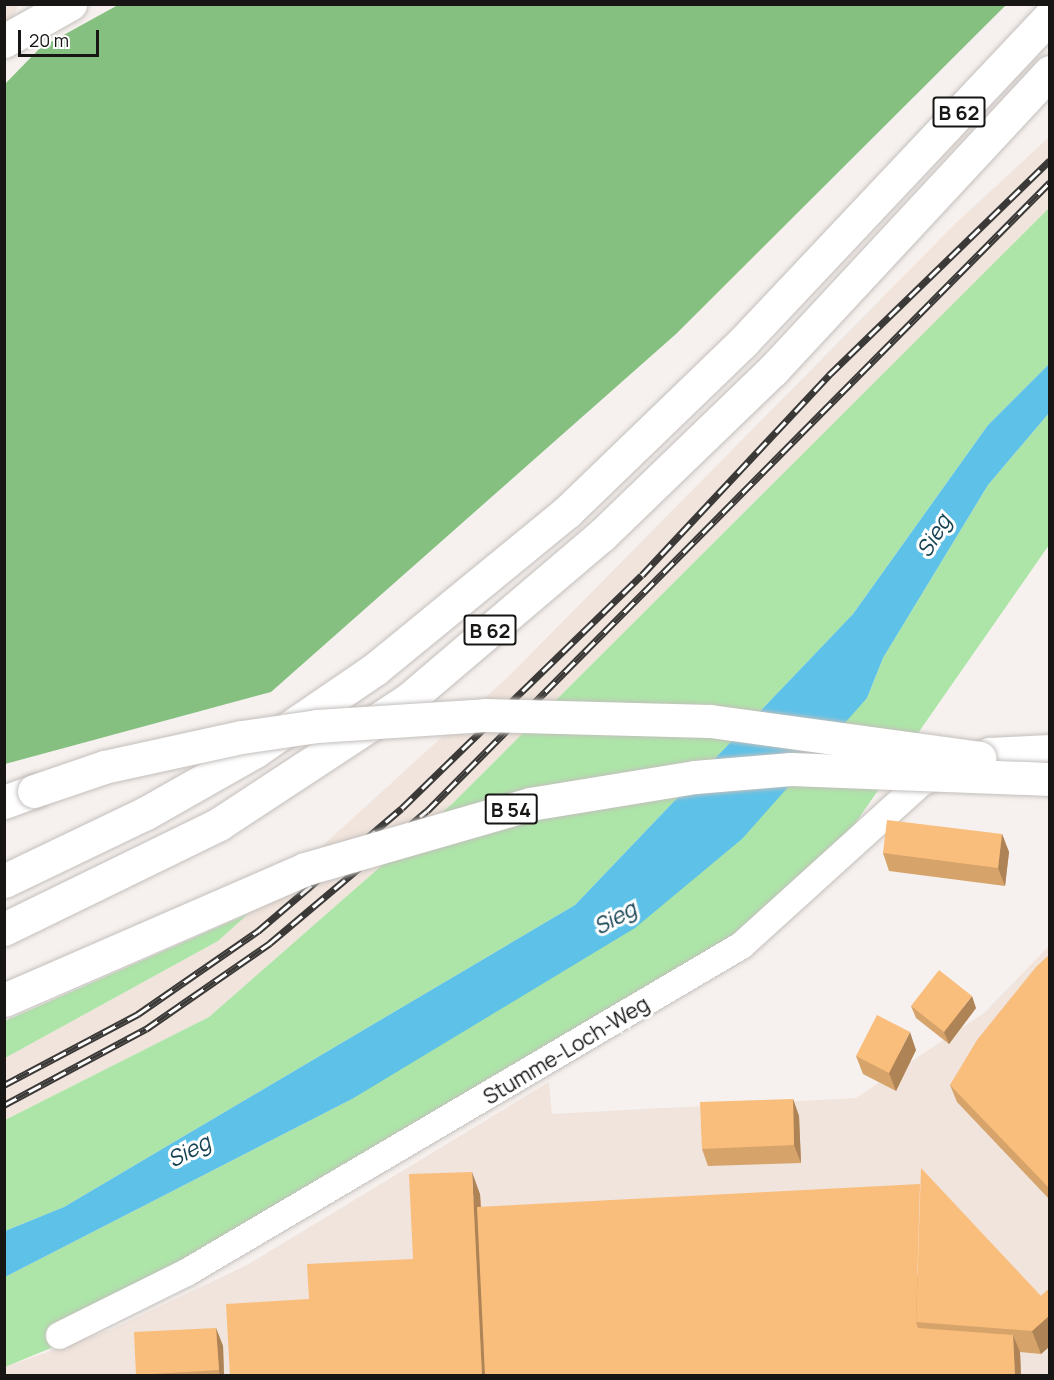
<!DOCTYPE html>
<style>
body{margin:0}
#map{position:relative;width:1054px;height:1380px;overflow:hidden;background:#f6f1ee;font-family:Manrope,sans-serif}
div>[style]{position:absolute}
.built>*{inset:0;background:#f0e4dc}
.green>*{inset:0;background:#ade5a8}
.forest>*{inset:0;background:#85c081}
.water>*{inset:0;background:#5ec2e8}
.roads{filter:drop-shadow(0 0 2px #c3bfbc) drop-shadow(0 0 2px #c3bfbc)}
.minor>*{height:27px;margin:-13.5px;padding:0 13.5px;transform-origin:13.5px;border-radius:13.5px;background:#fff}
.tertiary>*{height:33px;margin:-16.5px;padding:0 16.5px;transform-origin:16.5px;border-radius:16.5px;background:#fff}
.trunk>*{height:33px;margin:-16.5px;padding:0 16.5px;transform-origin:16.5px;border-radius:16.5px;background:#fff}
.rail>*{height:7px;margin-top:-3.5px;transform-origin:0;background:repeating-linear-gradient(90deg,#fff 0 14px,#3a3937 0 28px);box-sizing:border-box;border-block:2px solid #3a3937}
.bridges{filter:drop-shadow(0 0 2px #c3bfbc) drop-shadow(0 0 2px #c3bfbc)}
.trunk-bridge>*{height:33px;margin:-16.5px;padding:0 16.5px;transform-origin:16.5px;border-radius:16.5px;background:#fff}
.wall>*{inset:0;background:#d6a36b}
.shaded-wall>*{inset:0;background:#ae8457}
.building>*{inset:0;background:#f9bd7c}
span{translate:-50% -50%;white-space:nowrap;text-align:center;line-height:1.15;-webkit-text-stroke:6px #fff;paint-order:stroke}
.shield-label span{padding:2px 4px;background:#fff;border:2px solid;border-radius:4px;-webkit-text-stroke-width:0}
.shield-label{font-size:20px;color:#171615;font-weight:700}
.street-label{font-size:21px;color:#171615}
.water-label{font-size:22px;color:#154252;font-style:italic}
.frame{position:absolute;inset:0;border:6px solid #171615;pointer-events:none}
.scale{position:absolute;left:18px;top:30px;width:81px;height:27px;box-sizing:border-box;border:3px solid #171615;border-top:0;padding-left:8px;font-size:18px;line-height:21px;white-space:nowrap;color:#171615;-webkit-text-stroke:4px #fff;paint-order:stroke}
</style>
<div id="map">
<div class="built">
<i style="clip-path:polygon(5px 5px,18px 5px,5px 37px)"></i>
<i style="clip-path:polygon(1049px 137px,1049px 208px,453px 803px,209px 1017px,5px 1120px,5px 1058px,218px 941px,511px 674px,957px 222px)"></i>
<i style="clip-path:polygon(1049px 946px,1049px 1375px,5px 1376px,5px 1367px,110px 1330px,247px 1265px,549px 1082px,552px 1114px,856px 1098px,984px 1013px)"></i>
</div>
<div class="green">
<i style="clip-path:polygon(1049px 208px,1049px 364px,988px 425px,853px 614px,575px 905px,64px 1207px,5px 1231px,5px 1120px,209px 1017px,453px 803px)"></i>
<i style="clip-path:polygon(1049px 413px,1049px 545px,822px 871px,741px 945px,63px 1343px,5px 1367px,5px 1277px,352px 1099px,867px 698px,883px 658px,988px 485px)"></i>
<i style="clip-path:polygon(248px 914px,218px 941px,5px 1058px,5px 1021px)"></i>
</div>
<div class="forest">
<i style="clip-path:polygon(118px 5px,118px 4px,1006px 5px,676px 334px,271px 692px,5px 764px,5px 84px,40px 48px)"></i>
</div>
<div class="water">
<i style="clip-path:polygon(1049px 364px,1049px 413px,988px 485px,883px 658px,867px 698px,742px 839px,635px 928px,352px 1099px,5px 1277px,5px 1231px,64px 1207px,575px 905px,853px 614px,988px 425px)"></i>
</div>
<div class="roads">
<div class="minor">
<i style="left:59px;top:1335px;width:142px;rotate:-26.4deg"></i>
<i style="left:186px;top:1272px;width:644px;rotate:-30.51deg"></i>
<i style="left:741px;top:945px;width:243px;rotate:-42.2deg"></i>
<i style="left:921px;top:782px;width:75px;rotate:-24.5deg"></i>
<i style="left:989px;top:751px;width:61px;rotate:-2.8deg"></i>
</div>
<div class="tertiary">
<i style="left:4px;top:41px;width:76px;rotate:-29.3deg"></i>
</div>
<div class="trunk">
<i style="left:4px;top:802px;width:32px;rotate:-20deg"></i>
<i style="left:4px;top:881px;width:157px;rotate:-25.6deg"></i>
<i style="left:146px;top:813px;width:125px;rotate:-29.6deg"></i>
<i style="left:255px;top:751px;width:145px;rotate:-34.3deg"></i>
<i style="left:375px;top:669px;width:248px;rotate:-39.3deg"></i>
<i style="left:567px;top:512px;width:245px;rotate:-44deg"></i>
<i style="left:743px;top:342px;width:448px;rotate:-46.7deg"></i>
<i style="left:4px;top:929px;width:239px;rotate:-26deg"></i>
<i style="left:219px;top:824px;width:227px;rotate:-33.3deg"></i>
<i style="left:409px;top:699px;width:253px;rotate:-40.4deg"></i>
<i style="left:602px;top:535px;width:238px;rotate:-44deg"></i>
<i style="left:773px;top:370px;width:407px;rotate:-47.1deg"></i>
</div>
</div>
<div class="rail">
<i style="left:4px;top:1085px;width:152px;rotate:-27.9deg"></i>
<i style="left:138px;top:1014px;width:146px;rotate:-34.7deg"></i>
<i style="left:258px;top:931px;width:189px;rotate:-40.5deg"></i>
<i style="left:402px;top:808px;width:334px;rotate:-44.2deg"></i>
<i style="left:642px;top:575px;width:274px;rotate:-46.9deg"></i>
<i style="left:829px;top:375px;width:308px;rotate:-44.2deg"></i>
<i style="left:4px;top:1105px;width:161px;rotate:-28.2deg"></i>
<i style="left:146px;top:1029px;width:151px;rotate:-34.7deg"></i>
<i style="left:270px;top:943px;width:205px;rotate:-40.1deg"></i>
<i style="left:427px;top:811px;width:885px;rotate:-45.27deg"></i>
</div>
<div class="bridges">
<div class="trunk-bridge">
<i style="left:34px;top:791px;width:74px;rotate:-18.9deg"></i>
<i style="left:104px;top:767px;width:141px;rotate:-12.3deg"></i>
<i style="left:242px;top:737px;width:76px;rotate:-8.3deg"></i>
<i style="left:317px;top:726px;width:168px;rotate:-3.7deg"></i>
<i style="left:485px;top:715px;width:225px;rotate:1.5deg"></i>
<i style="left:710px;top:721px;width:272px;rotate:7.8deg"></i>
<i style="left:4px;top:1000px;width:328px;rotate:-23.5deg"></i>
<i style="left:305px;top:869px;width:234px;rotate:-16.1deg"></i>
<i style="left:530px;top:804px;width:167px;rotate:-9.3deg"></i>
<i style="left:695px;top:777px;width:96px;rotate:-4.8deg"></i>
<i style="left:791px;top:769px;width:259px;rotate:2.2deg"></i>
</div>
</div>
<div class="wall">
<i style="clip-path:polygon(1002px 834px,1009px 852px,1005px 886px,889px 871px,883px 853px)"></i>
<i style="clip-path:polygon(1050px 954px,1050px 1200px,957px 1102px,950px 1085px)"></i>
<i style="clip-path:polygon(911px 1006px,976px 1008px,949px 1044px,916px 1018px)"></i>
<i style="clip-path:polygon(916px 1050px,896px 1091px,863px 1074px,856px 1056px)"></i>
<i style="clip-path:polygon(793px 1099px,799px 1116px,801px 1163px,708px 1166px,702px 1149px)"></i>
<i style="clip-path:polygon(480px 1194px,481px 1207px,1041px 1296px,1050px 1288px,1050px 1346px,1041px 1354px,1020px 1352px,1021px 1376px,230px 1376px,309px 1299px,413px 1259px)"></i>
<i style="clip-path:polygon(216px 1328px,223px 1346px,224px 1376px,137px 1376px)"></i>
</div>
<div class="shaded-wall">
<i style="clip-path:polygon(1002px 834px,1009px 852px,1005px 886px,998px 868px)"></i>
<i style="clip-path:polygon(972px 996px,976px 1008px,949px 1044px,944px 1032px)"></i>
<i style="clip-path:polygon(910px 1032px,916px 1050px,896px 1091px,889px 1073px)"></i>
<i style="clip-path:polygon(793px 1099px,799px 1116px,801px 1163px,794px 1145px)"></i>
<i style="clip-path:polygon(472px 1172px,480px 1194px,489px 1376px,482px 1376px)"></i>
<i style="clip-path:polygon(1050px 1315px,1050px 1346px,1041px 1354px,1032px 1331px)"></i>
<i style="clip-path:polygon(216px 1328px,223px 1346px,224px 1376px,220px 1376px,219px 1370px)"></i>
<i style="clip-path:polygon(1013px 1335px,1020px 1352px,1021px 1376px,1015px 1376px)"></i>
</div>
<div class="building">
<i style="clip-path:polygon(887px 820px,1002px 834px,998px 868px,883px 853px)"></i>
<i style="clip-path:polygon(1050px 954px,1050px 1189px,950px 1085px,977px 1040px,1036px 967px)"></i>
<i style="clip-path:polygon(939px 970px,972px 996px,944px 1032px,911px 1006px)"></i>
<i style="clip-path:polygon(877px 1015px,910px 1032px,889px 1073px,856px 1056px)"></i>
<i style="clip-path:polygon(793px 1099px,794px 1145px,702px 1149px,700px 1102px)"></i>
<i style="clip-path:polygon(921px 1168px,1041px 1296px,1050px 1288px,1050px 1315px,1032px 1331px,916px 1322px)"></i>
<i style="clip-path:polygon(472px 1172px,482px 1376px,230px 1376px,226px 1304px,309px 1299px,307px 1264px,413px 1259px,409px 1174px)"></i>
<i style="clip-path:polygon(920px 1184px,916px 1322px,918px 1328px,1013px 1335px,1015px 1376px,485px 1376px,477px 1207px)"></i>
<i style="clip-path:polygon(216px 1328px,219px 1370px,136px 1375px,134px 1332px)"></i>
</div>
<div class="shield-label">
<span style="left:959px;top:112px">B 62</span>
<span style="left:490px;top:630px">B 62</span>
<span style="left:511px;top:809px">B 54</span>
</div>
<div class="street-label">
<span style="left:566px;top:1050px;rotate:-31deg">Stumme-Loch-Weg</span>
</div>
<div class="water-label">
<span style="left:934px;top:536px;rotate:-59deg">Sieg</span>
<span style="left:615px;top:918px;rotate:-29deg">Sieg</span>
<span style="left:189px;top:1151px;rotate:-28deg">Sieg</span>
</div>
<div class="frame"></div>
<div class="scale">20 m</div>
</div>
